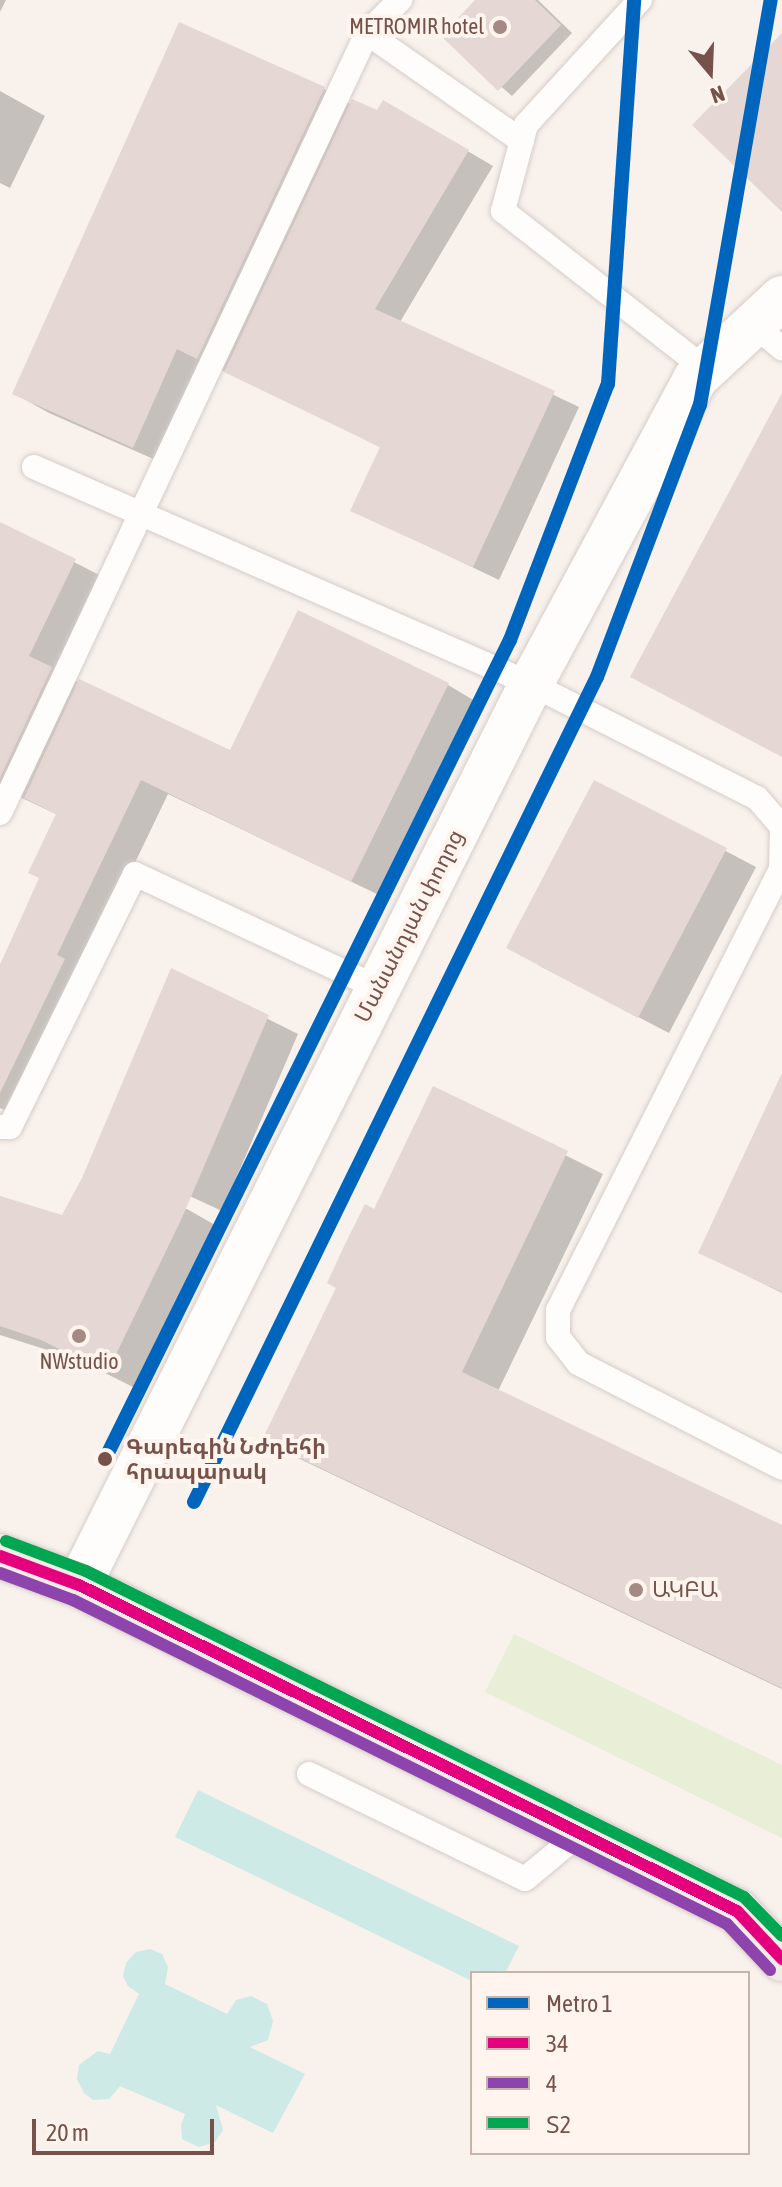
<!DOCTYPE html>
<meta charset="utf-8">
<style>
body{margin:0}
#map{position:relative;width:782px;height:2187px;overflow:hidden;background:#f8f1ec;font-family:"Asap Condensed","Noto Sans Armenian",sans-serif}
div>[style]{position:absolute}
.green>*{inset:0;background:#e9eed6}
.water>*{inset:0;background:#cdeae7}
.shadow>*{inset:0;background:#0003}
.building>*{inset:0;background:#e5d7d3}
.roads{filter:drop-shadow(0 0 2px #d6ccc8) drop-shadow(0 0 2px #d6ccc8)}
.service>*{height:24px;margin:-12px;padding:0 12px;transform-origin:12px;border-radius:12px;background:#fefdfc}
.tertiary>*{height:44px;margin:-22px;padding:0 22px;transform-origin:22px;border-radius:22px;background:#fefdfc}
.primary>*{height:44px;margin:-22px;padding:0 22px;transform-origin:22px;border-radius:22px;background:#f3ebe5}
.bus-1>*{height:12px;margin:-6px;padding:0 6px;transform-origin:6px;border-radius:6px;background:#e5007d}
.bus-2>*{height:12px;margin:-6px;padding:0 6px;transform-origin:6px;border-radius:6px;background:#8e44ad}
.bus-3>*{height:12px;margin:-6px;padding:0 6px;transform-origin:6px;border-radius:6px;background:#00a651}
.metro-1>*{height:14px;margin:-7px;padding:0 7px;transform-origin:7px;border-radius:7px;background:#0065bd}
.dots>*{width:22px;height:22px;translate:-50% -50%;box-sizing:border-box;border:4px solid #fff5ee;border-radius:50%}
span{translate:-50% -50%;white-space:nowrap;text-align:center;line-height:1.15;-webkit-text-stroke:8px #fff5ee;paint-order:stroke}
.poi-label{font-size:22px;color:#77524a}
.right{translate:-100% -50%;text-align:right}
.left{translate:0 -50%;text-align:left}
.street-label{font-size:22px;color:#77524a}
.stop-label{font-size:22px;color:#77524a;font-weight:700}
.legend{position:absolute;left:470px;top:1971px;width:280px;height:184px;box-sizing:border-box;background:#fff5ee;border:2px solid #c9b4ac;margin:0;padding:10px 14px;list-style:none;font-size:24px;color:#77524a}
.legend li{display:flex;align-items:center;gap:16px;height:40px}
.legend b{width:40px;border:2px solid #c9b4ac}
.north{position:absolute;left:670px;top:32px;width:80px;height:80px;-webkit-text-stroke:6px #fff5ee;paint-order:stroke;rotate:161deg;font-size:22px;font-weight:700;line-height:32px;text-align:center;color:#77524a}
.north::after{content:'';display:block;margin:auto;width:28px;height:36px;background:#77524a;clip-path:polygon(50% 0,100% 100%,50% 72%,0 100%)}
.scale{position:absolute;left:32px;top:2119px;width:182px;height:36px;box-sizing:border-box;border:4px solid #77524a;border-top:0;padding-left:10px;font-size:24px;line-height:28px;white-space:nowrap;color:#77524a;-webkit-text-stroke:6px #fff5ee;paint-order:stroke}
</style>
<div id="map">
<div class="green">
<i style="clip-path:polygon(514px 1634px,782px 1765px,782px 1838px,485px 1692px)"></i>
</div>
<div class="water">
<i style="clip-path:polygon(198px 1790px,519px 1946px,505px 1973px,472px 1973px,472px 1981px,175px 1837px)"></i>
<i style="clip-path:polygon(150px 1949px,162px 1954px,168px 1967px,165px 1984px,227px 2014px,236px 2000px,251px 1996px,267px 2004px,273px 2021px,268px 2040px,250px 2047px,305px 2074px,273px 2133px,216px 2105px,223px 2130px,215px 2142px,199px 2147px,182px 2139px,181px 2125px,185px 2114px,120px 2086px,109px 2099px,93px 2100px,84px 2093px,77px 2079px,79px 2065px,98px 2051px,110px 2054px,139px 1994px,128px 1986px,123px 1976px,126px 1963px,136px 1952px)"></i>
</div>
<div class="shadow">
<i style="clip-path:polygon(0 0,6px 0,0 12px)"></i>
<i style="clip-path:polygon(478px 0,538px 0,572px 33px,512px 96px,443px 36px)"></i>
<i style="clip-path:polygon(324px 89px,352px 105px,378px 113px,384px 102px,493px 166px,400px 322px,579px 407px,499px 580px,353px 510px,382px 448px,233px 374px,211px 367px,167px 465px,49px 413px,15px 394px)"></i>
<i style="clip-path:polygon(0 91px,45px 116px,10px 188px,0 183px)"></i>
<i style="clip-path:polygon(0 524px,107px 579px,60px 674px,231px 752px,448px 685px,475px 701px,379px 895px,168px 794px,83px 971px,22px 1118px,0 1108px,0 965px,41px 878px,58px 815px,3px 789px,0 795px)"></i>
<i style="clip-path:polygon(595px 782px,756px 867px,669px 1033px,538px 965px)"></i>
<i style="clip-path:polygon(172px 971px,298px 1034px,222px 1211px,127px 1167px)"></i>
<i style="clip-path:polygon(782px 1078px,782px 1293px,701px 1253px)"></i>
<i style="clip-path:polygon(433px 1089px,603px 1174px,498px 1391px,782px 1527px,782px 1689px,300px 1459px,265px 1439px)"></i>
<i style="clip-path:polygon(0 1199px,63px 1217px,72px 1201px,187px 1209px,222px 1229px,143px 1392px,79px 1360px,0 1335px)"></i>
</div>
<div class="building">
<i style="clip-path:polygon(475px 0,535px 0,561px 25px,498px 91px,441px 36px)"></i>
<i style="clip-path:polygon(179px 22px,325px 87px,197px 359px,177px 349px,133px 448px,12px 394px)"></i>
<i style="clip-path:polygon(782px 33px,782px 212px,692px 125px)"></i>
<i style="clip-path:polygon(352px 99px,377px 110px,383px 100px,469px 150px,375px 309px,555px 391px,473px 567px,350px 511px,380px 447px,224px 372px)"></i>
<i style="clip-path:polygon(782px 393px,782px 757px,630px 677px)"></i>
<i style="clip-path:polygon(0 522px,76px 559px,29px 656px,52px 667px,0 778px)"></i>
<i style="clip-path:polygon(298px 610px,449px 683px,351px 882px,141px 780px,57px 955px,65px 959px,0 1093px,0 965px,39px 878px,28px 873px,56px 814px,24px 798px,79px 679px,230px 750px)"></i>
<i style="clip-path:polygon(594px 780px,727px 848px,638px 1018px,506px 948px)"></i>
<i style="clip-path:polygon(171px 968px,269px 1015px,181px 1220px,107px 1373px,41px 1340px,0 1326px,0 1196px,62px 1215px,82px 1178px)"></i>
<i style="clip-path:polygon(782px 1073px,782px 1292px,698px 1253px)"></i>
<i style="clip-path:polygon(433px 1086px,568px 1151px,462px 1372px,782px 1525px,782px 1688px,262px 1440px,336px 1288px,327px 1283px,346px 1242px,365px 1204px,374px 1209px)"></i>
</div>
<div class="roads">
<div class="service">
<i style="left:640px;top:0;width:169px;rotate:132.4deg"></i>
<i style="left:526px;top:125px;width:89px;rotate:105deg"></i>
<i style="left:503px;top:211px;width:256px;rotate:38deg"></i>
<i style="left:367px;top:33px;width:189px;rotate:34.9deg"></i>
<i style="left:753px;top:324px;width:38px;rotate:40deg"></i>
<i style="left:34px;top:467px;width:542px;rotate:23.59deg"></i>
<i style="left:531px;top:684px;width:253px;rotate:26.8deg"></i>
<i style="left:757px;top:798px;width:38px;rotate:49deg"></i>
<i style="left:0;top:813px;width:862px;rotate:-64.8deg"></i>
<i style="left:367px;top:33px;width:47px;rotate:-45deg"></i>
<i style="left:782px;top:828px;width:41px;rotate:91.4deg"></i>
<i style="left:781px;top:869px;width:494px;rotate:116.8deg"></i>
<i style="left:558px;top:1310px;width:27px;rotate:90deg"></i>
<i style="left:558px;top:1337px;width:33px;rotate:52deg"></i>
<i style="left:578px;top:1363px;width:229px;rotate:27.2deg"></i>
<i style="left:0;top:1127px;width:10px"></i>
<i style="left:10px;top:1127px;width:282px;rotate:-63.7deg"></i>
<i style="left:135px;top:874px;width:268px;rotate:25.1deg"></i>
<i style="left:309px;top:1774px;width:240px;rotate:25.9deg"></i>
<i style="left:525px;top:1879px;width:70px;rotate:-39.8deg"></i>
</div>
<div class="tertiary">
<i style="left:79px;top:1585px;width:1008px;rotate:-63.36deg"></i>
<i style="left:531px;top:684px;width:346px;rotate:-61.7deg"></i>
<i style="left:695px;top:379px;width:119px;rotate:-43deg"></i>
</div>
<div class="primary">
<i style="left:0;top:1556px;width:84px;rotate:20.2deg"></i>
<i style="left:79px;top:1585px;width:734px;rotate:26.36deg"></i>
<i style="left:737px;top:1911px;width:66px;rotate:46.8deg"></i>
</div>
</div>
<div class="bus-1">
<i style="left:0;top:1556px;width:84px;rotate:20.2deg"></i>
<i style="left:79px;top:1585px;width:734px;rotate:26.36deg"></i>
<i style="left:737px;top:1911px;width:66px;rotate:46.8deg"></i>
</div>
<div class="bus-2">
<i style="left:0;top:1573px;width:78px;rotate:20.3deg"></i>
<i style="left:73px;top:1600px;width:730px;rotate:26.35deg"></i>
<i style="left:727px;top:1924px;width:63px;rotate:46.9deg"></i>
</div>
<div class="bus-3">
<i style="left:6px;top:1541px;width:85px;rotate:20.6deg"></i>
<i style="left:86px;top:1571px;width:734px;rotate:26.36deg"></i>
<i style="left:744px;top:1897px;width:54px;rotate:45.7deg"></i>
</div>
<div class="metro-1">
<i style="left:105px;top:1459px;width:914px;rotate:-63.69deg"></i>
<i style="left:510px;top:640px;width:274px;rotate:-69.1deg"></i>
<i style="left:608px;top:384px;width:385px;rotate:-86.1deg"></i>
<i style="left:194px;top:1502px;width:918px;rotate:-63.97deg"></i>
<i style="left:597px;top:677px;width:291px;rotate:-69.3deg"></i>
<i style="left:700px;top:405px;width:411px;rotate:-80.1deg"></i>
</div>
<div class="dots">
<i style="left:500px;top:27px;background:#a48a83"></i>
<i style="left:79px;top:1336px;background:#a48a83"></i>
<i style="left:105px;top:1459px;background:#77524a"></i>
<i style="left:636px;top:1590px;background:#a48a83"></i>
</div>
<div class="poi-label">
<span class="right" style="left:484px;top:27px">METROMIR hotel</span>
<span style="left:79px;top:1362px">NWstudio</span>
<span class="left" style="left:652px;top:1590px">ԱԿԲԱ</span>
</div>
<div class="street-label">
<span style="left:409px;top:926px;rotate:-63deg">Մանանդյան փողոց</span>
</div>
<div class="stop-label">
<span class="left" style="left:126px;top:1459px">Գարեգին Նժդեհի<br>հրապարակ</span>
</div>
<ul class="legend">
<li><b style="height:10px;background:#0065bd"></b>Metro 1</li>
<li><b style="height:10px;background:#e5007d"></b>34</li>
<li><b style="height:10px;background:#8e44ad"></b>4</li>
<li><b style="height:10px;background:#00a651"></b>Տ2</li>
</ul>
<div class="north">N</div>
<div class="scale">20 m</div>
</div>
